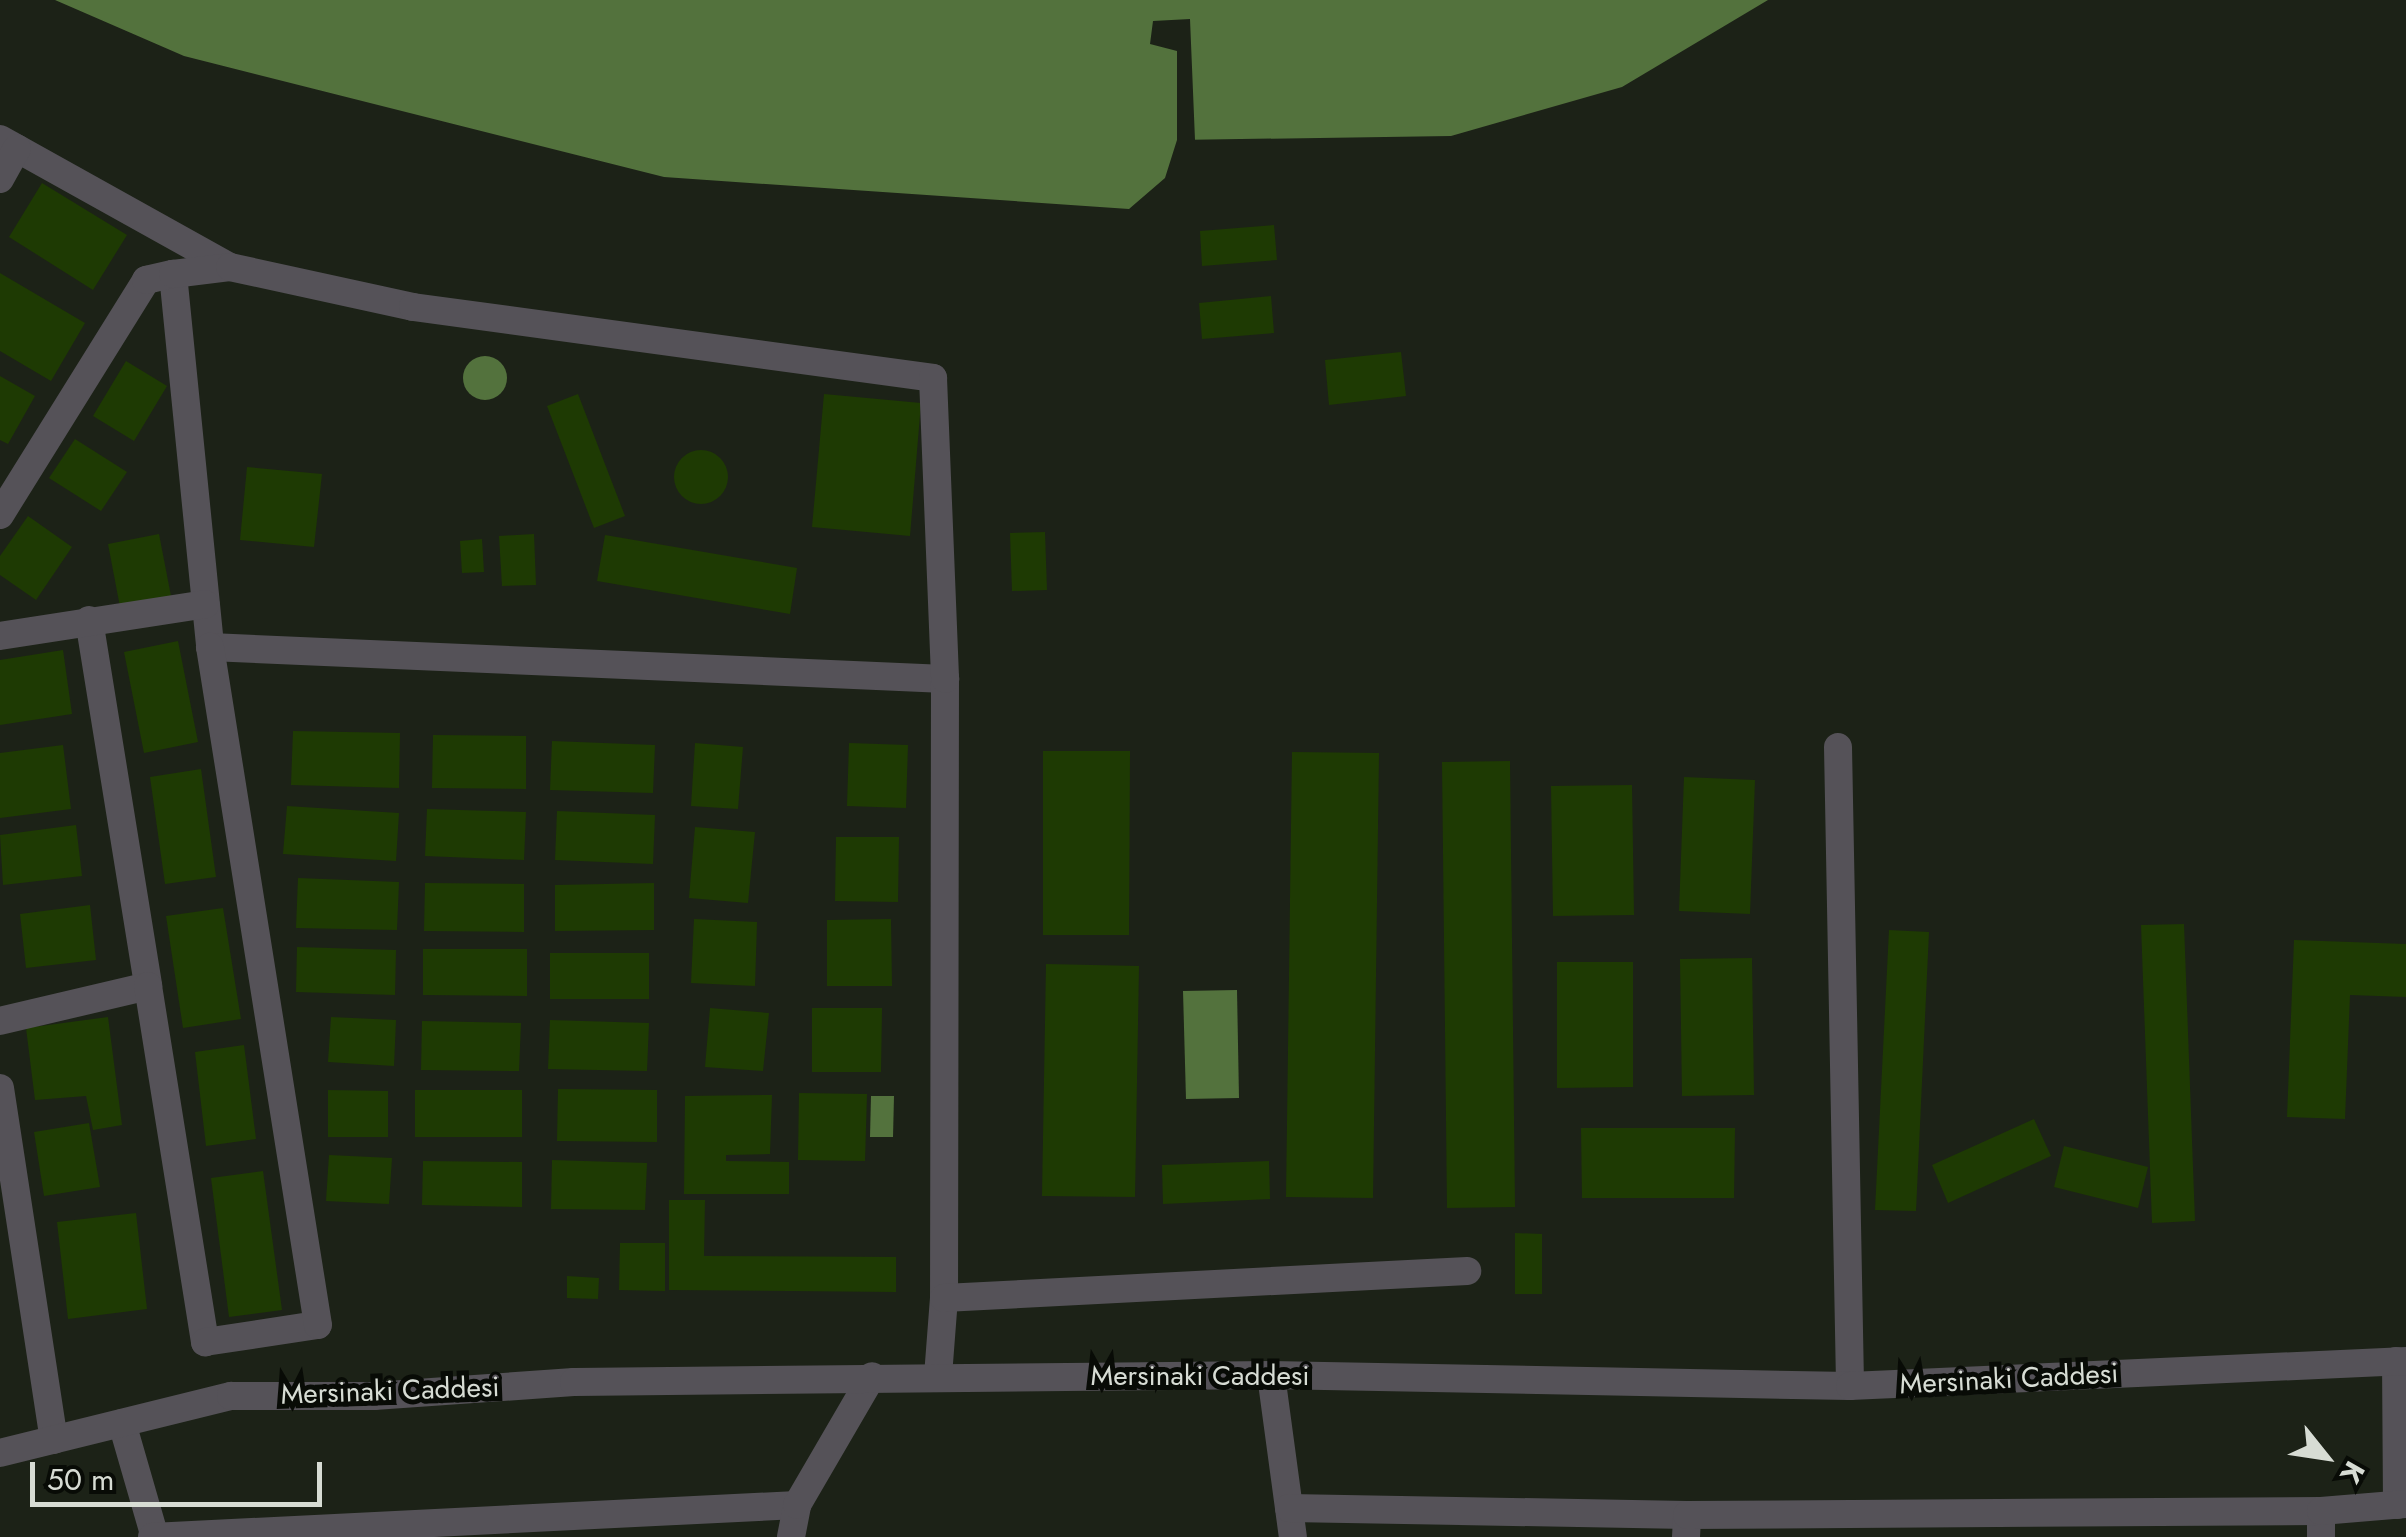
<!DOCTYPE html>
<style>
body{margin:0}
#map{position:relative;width:2406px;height:1537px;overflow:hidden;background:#1c2217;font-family:Jost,sans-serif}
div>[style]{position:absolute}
.water>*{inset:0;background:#53723d}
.round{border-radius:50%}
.pier>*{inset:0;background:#1c2217}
.building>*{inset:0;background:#1e3a03}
.minor>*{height:28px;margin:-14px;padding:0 14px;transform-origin:14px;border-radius:14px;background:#555258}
.tertiary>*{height:28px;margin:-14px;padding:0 14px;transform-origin:14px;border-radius:14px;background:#555258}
span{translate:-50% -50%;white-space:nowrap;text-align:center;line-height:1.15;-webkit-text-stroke:10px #080b06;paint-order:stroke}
.street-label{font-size:28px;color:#d7dcd4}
.north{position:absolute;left:2276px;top:1407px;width:100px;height:100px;-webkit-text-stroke:8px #080b06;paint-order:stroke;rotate:120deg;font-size:28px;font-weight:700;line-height:40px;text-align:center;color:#d7dcd4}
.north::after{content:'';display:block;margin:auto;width:35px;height:45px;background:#d7dcd4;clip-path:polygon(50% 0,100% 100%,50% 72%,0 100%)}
.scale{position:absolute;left:30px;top:1462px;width:292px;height:45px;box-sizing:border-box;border:5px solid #d7dcd4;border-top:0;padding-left:12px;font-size:30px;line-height:35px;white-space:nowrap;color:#d7dcd4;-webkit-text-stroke:8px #080b06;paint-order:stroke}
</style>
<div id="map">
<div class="water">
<i style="clip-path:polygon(55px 0,1768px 0,1622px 87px,1451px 136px,1177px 140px,1165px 178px,1129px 209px,664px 177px,184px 56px)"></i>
<i class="round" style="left:463px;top:356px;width:44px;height:44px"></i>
<i style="clip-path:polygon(1237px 990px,1239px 1098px,1186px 1099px,1183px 991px)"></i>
<i style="clip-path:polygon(871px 1096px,894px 1096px,893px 1137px,870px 1137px)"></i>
</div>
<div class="pier">
<i style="clip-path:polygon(1190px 19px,1195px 140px,1177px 140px,1177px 51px,1150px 44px,1153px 21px)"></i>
</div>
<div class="building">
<i style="clip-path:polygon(42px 183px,127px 235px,93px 290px,9px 237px)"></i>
<i style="clip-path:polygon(1274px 225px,1277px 260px,1202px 266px,1200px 231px)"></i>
<i style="clip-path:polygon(0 273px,85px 323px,51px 381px,0 351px)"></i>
<i style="clip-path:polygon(1271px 296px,1274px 333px,1202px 339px,1199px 303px)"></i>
<i style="clip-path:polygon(1401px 352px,1406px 396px,1329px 405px,1325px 360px)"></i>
<i style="clip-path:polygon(126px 361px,167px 386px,134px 441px,93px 416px)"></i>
<i style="clip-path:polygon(0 376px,35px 396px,8px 444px,0 440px)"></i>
<i style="clip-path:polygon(578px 394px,625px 516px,594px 528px,547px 406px)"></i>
<i style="clip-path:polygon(824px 394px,921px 403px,910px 536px,812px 527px)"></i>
<i style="clip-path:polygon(75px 439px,127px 472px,101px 511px,49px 478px)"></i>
<i class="round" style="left:674px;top:450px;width:54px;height:54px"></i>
<i style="clip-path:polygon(247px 467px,322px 474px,314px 547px,240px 540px)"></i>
<i style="clip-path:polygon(28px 516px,72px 547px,36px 600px,0 575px,0 556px)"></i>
<i style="clip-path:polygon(1045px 532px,1047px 590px,1012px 591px,1010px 533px)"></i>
<i style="clip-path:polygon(159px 534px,171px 596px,120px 607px,108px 544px)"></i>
<i style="clip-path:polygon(534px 534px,536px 585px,502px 586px,499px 536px)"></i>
<i style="clip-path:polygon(605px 535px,797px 568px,790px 614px,597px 581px)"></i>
<i style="clip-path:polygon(482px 539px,484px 572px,462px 573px,460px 541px)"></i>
<i style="clip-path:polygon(178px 641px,198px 742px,144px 753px,124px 652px)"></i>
<i style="clip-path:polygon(63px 650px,72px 714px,0 725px,0 660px)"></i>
<i style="clip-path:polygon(293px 731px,400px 733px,399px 788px,291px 785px)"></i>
<i style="clip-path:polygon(433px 735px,526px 736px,526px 789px,432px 788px)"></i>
<i style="clip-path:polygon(552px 741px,655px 745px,653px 793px,550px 790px)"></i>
<i style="clip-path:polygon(695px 743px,743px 747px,738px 809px,691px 806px)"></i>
<i style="clip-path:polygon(849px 743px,908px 745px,906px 808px,847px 806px)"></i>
<i style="clip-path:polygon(63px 745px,71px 809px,0 818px,0 753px)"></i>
<i style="clip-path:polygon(1043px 751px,1130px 751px,1129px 935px,1043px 935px)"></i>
<i style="clip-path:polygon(1292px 752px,1379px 753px,1373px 1198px,1286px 1197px)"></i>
<i style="clip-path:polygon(1510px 761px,1515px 1207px,1447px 1208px,1442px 762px)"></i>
<i style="clip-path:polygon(201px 769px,216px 877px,165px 884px,150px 777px)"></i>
<i style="clip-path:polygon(1684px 777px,1755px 780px,1750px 914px,1679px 911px)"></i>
<i style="clip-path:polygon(1632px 785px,1634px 915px,1553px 916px,1551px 786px)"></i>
<i style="clip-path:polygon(287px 806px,399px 813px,396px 861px,283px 854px)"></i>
<i style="clip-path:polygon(427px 809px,526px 812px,524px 860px,425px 856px)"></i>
<i style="clip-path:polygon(557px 811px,655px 815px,653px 864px,555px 860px)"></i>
<i style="clip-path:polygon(76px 825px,82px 876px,3px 885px,0 835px)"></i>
<i style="clip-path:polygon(695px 827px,755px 832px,748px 903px,689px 898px)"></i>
<i style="clip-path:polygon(836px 837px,899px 837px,898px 902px,835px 901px)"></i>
<i style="clip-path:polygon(298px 878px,399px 882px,397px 930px,296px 928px)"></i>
<i style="clip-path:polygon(425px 883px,524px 884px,524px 932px,424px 931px)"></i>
<i style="clip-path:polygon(654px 883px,654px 930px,555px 931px,555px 885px)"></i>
<i style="clip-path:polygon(90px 905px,96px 960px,26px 968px,20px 914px)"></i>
<i style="clip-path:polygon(223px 908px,241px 1019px,183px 1028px,166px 916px)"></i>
<i style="clip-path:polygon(694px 919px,757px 922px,755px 986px,691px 983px)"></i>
<i style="clip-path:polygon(891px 919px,892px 986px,827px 986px,827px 920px)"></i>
<i style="clip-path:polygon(2184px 924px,2195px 1221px,2152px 1223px,2141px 925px)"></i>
<i style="clip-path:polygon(1889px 930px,1929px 932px,1916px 1211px,1875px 1210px)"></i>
<i style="clip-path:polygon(2294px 940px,2406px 944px,2406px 997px,2350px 995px,2345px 1119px,2287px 1117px)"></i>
<i style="clip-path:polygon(297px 947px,396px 950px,395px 995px,296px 992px)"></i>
<i style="clip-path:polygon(423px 949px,527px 949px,527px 996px,423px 995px)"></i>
<i style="clip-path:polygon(550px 953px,649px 953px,649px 999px,550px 999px)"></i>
<i style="clip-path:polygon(1752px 958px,1754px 1095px,1682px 1096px,1680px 959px)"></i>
<i style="clip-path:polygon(1557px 962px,1633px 962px,1633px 1087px,1557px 1088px)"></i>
<i style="clip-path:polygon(1046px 964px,1139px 966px,1135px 1197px,1042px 1196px)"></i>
<i style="clip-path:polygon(710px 1008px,769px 1013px,763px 1071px,705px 1067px)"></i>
<i style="clip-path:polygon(812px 1008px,882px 1008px,881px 1072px,812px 1072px)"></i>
<i style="clip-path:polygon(108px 1017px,122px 1125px,93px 1130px,86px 1096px,35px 1100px,26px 1028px)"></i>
<i style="clip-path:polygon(331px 1017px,396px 1020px,394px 1066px,328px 1062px)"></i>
<i style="clip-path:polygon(550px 1020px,649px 1023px,647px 1071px,548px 1069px)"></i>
<i style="clip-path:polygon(422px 1021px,521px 1023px,519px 1071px,421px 1070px)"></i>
<i style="clip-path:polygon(244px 1045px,256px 1139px,206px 1146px,195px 1052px)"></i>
<i style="clip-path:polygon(558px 1089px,657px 1090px,657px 1142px,557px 1141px)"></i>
<i style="clip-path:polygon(328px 1090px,388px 1091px,388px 1137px,328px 1137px)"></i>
<i style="clip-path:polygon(415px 1090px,522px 1090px,522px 1137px,415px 1137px)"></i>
<i style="clip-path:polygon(799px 1093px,867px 1094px,865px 1161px,798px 1160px)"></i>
<i style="clip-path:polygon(772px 1095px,770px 1154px,726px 1155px,726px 1161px,789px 1162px,789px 1194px,684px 1194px,685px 1096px)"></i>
<i style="clip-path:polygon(2034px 1119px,2051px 1156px,1948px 1203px,1932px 1165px)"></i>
<i style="clip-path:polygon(89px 1123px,100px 1187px,44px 1196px,34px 1132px)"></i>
<i style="clip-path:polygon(1581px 1128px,1735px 1128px,1734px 1198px,1582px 1198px)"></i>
<i style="clip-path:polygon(2064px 1146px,2148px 1167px,2138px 1208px,2054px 1187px)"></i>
<i style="clip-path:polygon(329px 1155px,392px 1158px,389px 1204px,326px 1201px)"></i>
<i style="clip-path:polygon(552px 1160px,647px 1163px,645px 1210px,551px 1209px)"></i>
<i style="clip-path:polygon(423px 1161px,522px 1162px,522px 1207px,422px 1205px)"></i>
<i style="clip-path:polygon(1269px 1161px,1270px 1199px,1163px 1204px,1162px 1165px)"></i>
<i style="clip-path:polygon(263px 1171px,282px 1310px,229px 1317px,211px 1178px)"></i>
<i style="clip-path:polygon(669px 1200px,705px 1200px,704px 1256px,896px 1257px,896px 1292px,669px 1290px)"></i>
<i style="clip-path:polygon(136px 1213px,147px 1309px,68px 1319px,57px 1222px)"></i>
<i style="clip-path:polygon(1515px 1233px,1542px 1234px,1542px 1294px,1515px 1294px)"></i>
<i style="clip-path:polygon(620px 1243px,665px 1243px,665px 1291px,619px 1290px)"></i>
<i style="clip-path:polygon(567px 1276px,599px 1278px,598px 1299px,567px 1298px)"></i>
</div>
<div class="minor">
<i style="left:0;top:139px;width:263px;rotate:29.1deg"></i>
<i style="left:0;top:179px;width:35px;rotate:-61deg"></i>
<i style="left:173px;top:274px;width:375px;rotate:84.3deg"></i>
<i style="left:210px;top:647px;width:736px;rotate:2.49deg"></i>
<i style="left:945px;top:679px;width:619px;rotate:90.09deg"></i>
<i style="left:944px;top:1298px;width:78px;rotate:94.4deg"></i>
<i style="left:0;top:515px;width:277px;rotate:-58.1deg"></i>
<i style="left:146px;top:280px;width:28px;rotate:-13deg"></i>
<i style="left:173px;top:274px;width:57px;rotate:-7deg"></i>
<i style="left:230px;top:267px;width:187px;rotate:12.3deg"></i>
<i style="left:413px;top:307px;width:525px;rotate:7.77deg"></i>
<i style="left:933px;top:378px;width:301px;rotate:87.7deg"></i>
<i style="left:89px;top:620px;width:371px;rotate:80.8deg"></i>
<i style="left:0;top:636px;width:208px;rotate:-8.8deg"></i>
<i style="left:1838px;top:747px;width:639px;rotate:88.92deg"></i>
<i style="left:0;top:1021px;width:152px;rotate:-13.3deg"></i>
<i style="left:148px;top:986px;width:361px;rotate:80.9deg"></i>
<i style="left:205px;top:1342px;width:114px;rotate:-8.6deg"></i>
<i style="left:318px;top:1325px;width:687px;rotate:-99.05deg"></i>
<i style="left:0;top:1088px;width:356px;rotate:81.3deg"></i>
<i style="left:944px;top:1298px;width:524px;rotate:-2.96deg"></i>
<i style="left:2396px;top:1361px;width:144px;rotate:89.6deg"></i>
<i style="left:1271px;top:1375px;width:163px;rotate:82.3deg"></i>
<i style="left:122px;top:1423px;width:119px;rotate:73.9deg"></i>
<i style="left:1289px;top:1508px;width:398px;rotate:1deg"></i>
<i style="left:2321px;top:1511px;width:26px;rotate:90deg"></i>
<i style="left:152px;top:1537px;width:646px;rotate:-2.84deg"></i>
<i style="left:791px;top:1537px;width:33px;rotate:-79deg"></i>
<i style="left:797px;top:1505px;width:149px;rotate:-59.8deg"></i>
<i style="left:1686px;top:1537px;width:22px;rotate:-87deg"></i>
<i style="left:1687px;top:1515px;width:634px;rotate:-0.36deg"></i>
<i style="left:2321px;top:1511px;width:85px;rotate:-4.7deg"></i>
</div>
<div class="tertiary">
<i style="left:0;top:1453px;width:238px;rotate:-13.9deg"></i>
<i style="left:231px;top:1396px;width:143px"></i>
<i style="left:374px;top:1396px;width:200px;rotate:-4deg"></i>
<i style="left:574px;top:1382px;width:697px;rotate:-0.58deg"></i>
<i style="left:1271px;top:1375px;width:579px;rotate:1.09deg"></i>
<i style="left:1850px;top:1386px;width:557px;rotate:-2.57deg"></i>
</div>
<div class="street-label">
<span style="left:1200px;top:1376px">Mersinaki Caddesi</span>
<span style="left:2009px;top:1379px;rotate:-3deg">Mersinaki Caddesi</span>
<span style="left:390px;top:1391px;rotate:-2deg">Mersinaki Caddesi</span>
</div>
<div class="north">K</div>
<div class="scale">50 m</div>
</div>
